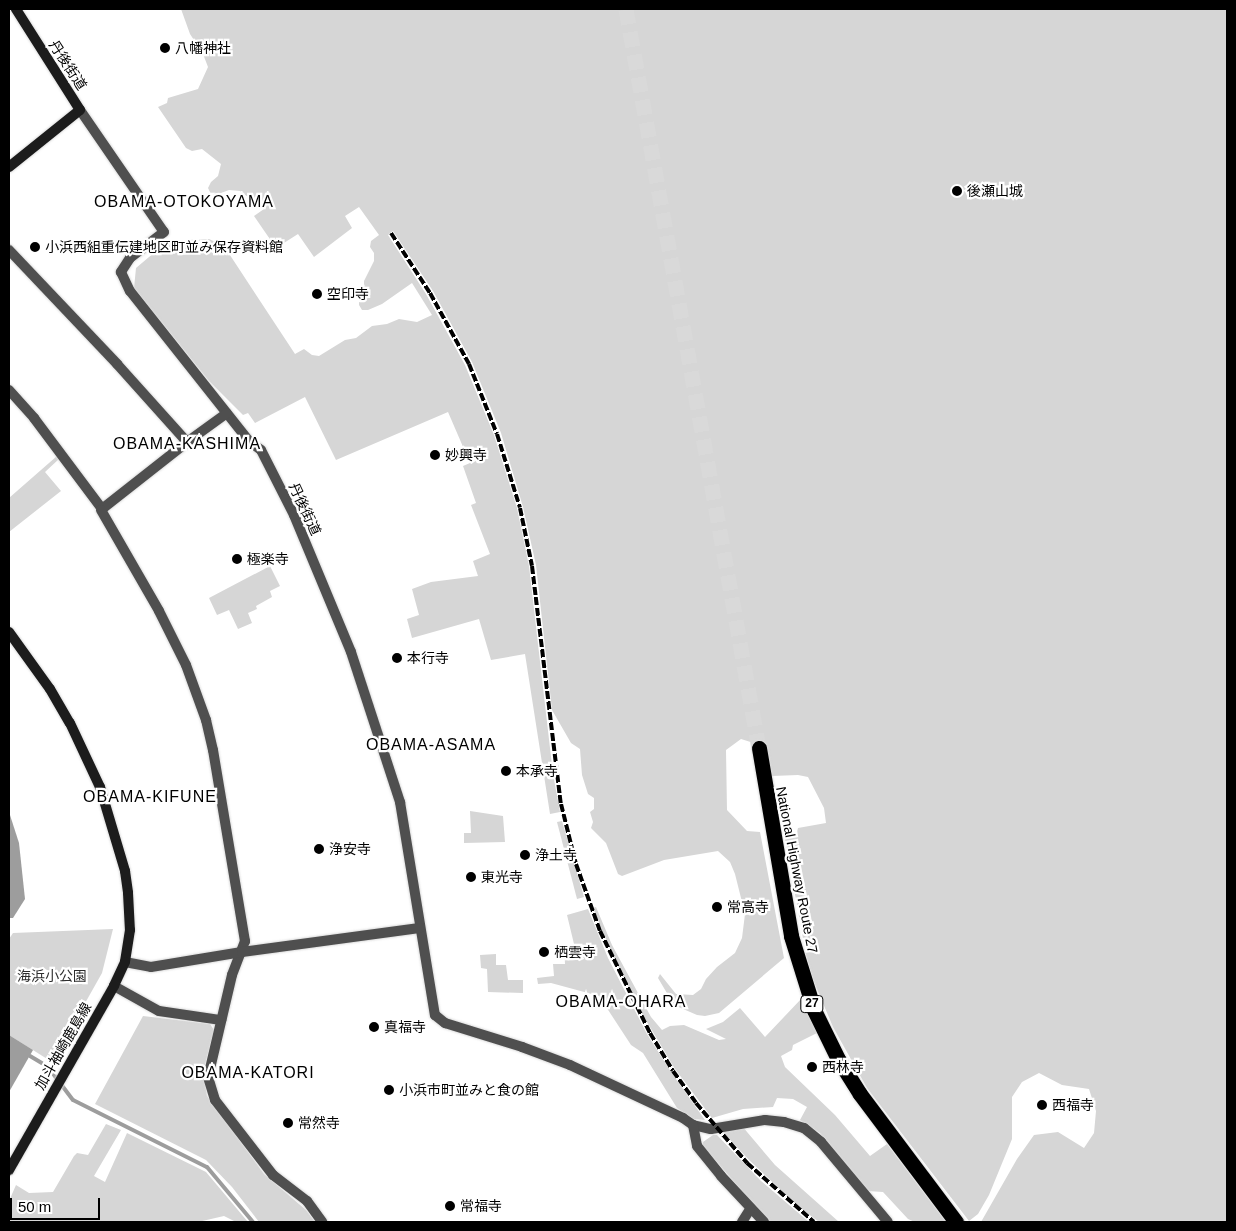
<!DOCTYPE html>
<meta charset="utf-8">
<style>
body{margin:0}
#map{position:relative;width:1236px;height:1231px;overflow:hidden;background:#fff;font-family:Arial,"Noto Sans JP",sans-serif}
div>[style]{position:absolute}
.green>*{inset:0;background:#d6d6d6}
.water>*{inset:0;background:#9d9d9d}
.stream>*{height:4px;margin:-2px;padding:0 2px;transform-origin:2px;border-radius:2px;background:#9d9d9d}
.highway-tunnel>*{height:15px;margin-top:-7.5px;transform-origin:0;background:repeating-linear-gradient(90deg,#d9d9d9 0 15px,transparent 0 23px)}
.roads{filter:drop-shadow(0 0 1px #dbdbdb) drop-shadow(0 0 1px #dbdbdb)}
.street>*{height:10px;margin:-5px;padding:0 5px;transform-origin:5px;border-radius:5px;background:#4f4f4f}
.secondary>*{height:10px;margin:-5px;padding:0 5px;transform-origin:5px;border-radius:5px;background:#1c1c1c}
.highway>*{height:15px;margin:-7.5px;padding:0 7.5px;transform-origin:7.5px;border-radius:7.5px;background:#000}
.rail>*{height:4px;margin-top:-2px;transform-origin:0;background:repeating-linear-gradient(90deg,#000 0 8px,transparent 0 10.5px)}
.dots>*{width:14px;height:14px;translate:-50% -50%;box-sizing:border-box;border:2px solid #fff;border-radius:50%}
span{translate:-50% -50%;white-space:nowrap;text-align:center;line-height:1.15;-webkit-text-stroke:4.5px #fff;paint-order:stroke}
.shield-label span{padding:1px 4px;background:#fff;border:1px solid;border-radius:4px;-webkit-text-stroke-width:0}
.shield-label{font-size:12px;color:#000;font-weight:700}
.poi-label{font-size:14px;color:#000}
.left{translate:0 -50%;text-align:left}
.street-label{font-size:14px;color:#000}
.park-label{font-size:14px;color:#2d2d2d}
.quarter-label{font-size:16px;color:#000;letter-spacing:1px}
.frame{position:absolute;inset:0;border:10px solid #000;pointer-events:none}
.scale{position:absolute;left:10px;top:1198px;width:90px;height:22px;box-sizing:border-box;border:2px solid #000;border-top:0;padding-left:6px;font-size:15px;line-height:18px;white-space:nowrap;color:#000;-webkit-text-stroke:4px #fff;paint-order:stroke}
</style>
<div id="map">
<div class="green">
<i style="clip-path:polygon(181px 9px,1227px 9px,1227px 1222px,981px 1222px,1017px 1159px,1034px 1135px,1058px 1132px,1084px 1148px,1094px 1133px,1096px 1111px,1089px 1089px,1062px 1085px,1039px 1073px,1022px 1082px,1012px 1097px,1012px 1139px,989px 1195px,978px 1214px,969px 1221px,867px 1088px,833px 1027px,814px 982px,806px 955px,785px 839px,796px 836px,798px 828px,826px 823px,824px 808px,808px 777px,798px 775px,772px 776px,766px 747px,741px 739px,726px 750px,727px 810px,747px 831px,760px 832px,784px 958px,719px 1013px,705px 1016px,697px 1015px,674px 1005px,658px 978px,660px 974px,676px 994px,693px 995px,701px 989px,706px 979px,717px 967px,735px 953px,742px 938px,745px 914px,735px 874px,730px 862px,718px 851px,664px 860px,622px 876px,618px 874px,606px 843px,591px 828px,593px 822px,590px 812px,594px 809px,594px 798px,588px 794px,582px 775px,580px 749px,571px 743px,552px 710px,536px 565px,523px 507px,501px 433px,472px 362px,433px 291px,393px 231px,388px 235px,426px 294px,465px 365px,494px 435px,517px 508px,529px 566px,553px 774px,560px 812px,550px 814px,525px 654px,491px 660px,479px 619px,412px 638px,407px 619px,419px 615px,412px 589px,431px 582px,478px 576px,473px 561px,490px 554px,471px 505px,476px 503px,463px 466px,470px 463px,448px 412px,336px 460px,305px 397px,255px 423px,248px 413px,243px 415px,209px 381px,134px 288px,136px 268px,168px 241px,209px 239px,224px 246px,295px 354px,304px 349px,312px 355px,319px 356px,345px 340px,356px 338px,372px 326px,387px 324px,399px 319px,417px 322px,432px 315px,412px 283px,382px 304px,368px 310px,362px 310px,359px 305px,359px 298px,364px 291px,364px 281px,374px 261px,374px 253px,370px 247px,371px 241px,379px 235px,359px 207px,345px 216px,352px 228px,314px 257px,298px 234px,276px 248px,254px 216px,264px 209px,240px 191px,229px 190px,221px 193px,218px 198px,211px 194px,208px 188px,211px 182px,218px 176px,221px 164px,202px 149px,192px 151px,186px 148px,158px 107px,167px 103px,168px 98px,198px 89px,208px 67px,203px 54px,190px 34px)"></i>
<i style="clip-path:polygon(57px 456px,59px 459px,45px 472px,61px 491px,9px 532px,9px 498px)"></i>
<i style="clip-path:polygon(270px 566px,280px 586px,270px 591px,272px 597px,256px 606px,257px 609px,248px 613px,252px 623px,238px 629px,229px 610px,217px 615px,209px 598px)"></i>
<i style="clip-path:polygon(470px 811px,503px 816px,505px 842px,464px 843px,464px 833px,471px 833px)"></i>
<i style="clip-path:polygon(562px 821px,584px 897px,577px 899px,557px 822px)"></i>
<i style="clip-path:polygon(596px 907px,612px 945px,651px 1017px,662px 1030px,670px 1026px,684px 1025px,719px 1040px,726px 1039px,706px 1029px,723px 1022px,740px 1008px,765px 1037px,802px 998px,817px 1033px,793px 1045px,792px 1050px,781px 1056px,785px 1067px,835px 1115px,870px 1156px,887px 1144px,946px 1222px,915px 1222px,908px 1219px,883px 1192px,867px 1191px,820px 1133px,800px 1120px,807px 1107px,793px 1099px,777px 1098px,773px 1107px,743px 1109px,712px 1118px,675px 1069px,641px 1012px,613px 956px,593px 908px)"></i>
<i style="clip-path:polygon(588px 909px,608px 958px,647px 1034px,671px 1072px,705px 1120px,694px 1119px,677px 1108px,643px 1053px,631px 1045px,599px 996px,551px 983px,538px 984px,537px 978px,554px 976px,553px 964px,565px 964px,564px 945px,574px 944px,567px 915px)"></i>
<i style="clip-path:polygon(113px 929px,102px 973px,52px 1062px,9px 1035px,9px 939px,13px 933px)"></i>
<i style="clip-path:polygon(496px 954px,496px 965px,506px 965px,508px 980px,523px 980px,523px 993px,488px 992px,487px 969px,481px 968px,480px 955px)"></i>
<i style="clip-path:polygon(143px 1016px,210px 1024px,214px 1030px,203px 1072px,207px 1096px,264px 1174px,306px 1210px,315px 1222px,259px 1222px,232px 1187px,206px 1160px,95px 1104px)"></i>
<i style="clip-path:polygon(106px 1124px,121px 1130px,94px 1176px,105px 1182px,127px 1133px,206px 1172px,248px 1222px,236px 1222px,224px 1216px,198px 1222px,9px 1222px,9px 1201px,16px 1185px,29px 1193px,53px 1192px,74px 1156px,77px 1153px,88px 1155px)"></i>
<i style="clip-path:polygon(742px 1126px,775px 1165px,839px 1222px,819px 1222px,798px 1206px,749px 1160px,722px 1131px)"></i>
<i style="clip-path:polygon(713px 1135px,717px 1135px,761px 1181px,809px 1222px,769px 1222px,703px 1146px,703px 1142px)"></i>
</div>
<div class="water">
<i style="clip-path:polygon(9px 812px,19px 843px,25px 899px,13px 918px,9px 918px)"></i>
<i style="clip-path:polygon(9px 1035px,33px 1050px,9px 1092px)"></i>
</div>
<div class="stream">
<i style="left:30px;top:1056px;width:21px;rotate:31deg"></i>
<i style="left:48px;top:1067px;width:41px;rotate:52.9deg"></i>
<i style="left:73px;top:1100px;width:150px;rotate:26.6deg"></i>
<i style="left:207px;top:1167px;width:72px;rotate:50.1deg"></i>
</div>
<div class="highway-tunnel">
<i style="left:626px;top:9px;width:751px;rotate:79.8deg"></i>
</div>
<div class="roads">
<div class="street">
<i style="left:80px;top:110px;width:148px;rotate:55.5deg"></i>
<i style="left:164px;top:232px;width:43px;rotate:142.6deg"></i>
<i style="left:130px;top:258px;width:17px;rotate:123deg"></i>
<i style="left:121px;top:272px;width:21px;rotate:65deg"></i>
<i style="left:130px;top:291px;width:191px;rotate:51.6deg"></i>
<i style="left:249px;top:441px;width:15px;rotate:37deg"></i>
<i style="left:261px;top:450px;width:73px;rotate:63.1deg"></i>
<i style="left:294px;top:515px;width:148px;rotate:67.4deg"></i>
<i style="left:351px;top:652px;width:158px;rotate:71.9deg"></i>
<i style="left:400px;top:802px;width:216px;rotate:80.7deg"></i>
<i style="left:435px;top:1015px;width:13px;rotate:39deg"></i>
<i style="left:445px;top:1023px;width:81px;rotate:17.3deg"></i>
<i style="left:522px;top:1047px;width:51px;rotate:20.6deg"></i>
<i style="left:570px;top:1065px;width:125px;rotate:25.1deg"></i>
<i style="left:683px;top:1118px;width:12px;rotate:35deg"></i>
<i style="left:693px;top:1125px;width:18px;rotate:13deg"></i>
<i style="left:711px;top:1129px;width:55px;rotate:-9.5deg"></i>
<i style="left:765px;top:1120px;width:19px;rotate:6deg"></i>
<i style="left:784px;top:1122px;width:21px;rotate:17deg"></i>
<i style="left:804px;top:1128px;width:22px;rotate:39deg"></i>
<i style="left:821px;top:1142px;width:104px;rotate:50.1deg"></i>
<i style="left:9px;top:250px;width:157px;rotate:46.5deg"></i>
<i style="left:117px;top:364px;width:105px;rotate:48.1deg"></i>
<i style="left:187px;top:442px;width:49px;rotate:-35.9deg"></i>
<i style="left:9px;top:390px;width:38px;rotate:48deg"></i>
<i style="left:34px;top:418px;width:114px;rotate:53.2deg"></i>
<i style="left:102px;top:509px;width:108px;rotate:-38.2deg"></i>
<i style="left:101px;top:510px;width:116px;rotate:60.1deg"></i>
<i style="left:159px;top:611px;width:60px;rotate:63.4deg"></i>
<i style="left:186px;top:665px;width:59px;rotate:70deg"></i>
<i style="left:206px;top:720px;width:31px;rotate:77deg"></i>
<i style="left:213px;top:750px;width:194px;rotate:80.5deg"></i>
<i style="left:245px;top:941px;width:36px;rotate:111deg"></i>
<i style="left:232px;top:975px;width:105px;rotate:103.2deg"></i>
<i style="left:208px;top:1077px;width:24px;rotate:73deg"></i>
<i style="left:215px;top:1100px;width:95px;rotate:52.3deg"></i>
<i style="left:273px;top:1175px;width:43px;rotate:37.4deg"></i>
<i style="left:307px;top:1201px;width:26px;rotate:54deg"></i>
<i style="left:125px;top:962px;width:26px;rotate:11deg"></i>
<i style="left:151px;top:967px;width:92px;rotate:-9.4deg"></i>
<i style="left:242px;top:952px;width:179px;rotate:-7.7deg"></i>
<i style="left:114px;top:986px;width:51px;rotate:29.1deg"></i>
<i style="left:159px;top:1011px;width:63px;rotate:8.3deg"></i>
<i style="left:693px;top:1125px;width:21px;rotate:79deg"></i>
<i style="left:697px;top:1146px;width:38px;rotate:51deg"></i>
<i style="left:721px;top:1176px;width:63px;rotate:46.9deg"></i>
<i style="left:742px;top:1222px;width:15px;rotate:-58deg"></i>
</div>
<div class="secondary">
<i style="left:9px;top:167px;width:91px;rotate:-38.8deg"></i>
<i style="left:80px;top:110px;width:120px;rotate:-122.4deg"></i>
<i style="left:9px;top:632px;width:70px;rotate:54.3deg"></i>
<i style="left:50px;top:689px;width:39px;rotate:60deg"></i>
<i style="left:70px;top:723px;width:71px;rotate:64.9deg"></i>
<i style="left:100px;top:787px;width:88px;rotate:73.4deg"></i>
<i style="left:125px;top:871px;width:22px;rotate:82deg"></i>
<i style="left:128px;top:893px;width:37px;rotate:87deg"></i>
<i style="left:130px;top:930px;width:32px;rotate:99deg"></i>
<i style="left:125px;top:962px;width:26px;rotate:115deg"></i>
<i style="left:114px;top:986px;width:212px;rotate:119.7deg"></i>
</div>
<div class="highway">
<i style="left:759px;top:748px;width:191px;rotate:80.3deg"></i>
<i style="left:791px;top:936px;width:77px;rotate:72.7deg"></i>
<i style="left:814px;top:1010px;width:55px;rotate:63.9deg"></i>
<i style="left:838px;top:1059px;width:41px;rotate:57.8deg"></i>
<i style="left:860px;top:1094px;width:160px;rotate:53.1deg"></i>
</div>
</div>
<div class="rail">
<i style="left:391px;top:233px;width:72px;rotate:57deg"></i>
<i style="left:430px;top:293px;width:81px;rotate:61.2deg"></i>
<i style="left:469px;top:364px;width:75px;rotate:68.2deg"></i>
<i style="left:497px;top:434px;width:77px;rotate:72.7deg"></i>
<i style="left:520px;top:508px;width:59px;rotate:78.3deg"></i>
<i style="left:532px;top:566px;width:240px;rotate:83.1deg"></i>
<i style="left:561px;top:804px;width:62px;rotate:76deg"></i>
<i style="left:576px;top:864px;width:71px;rotate:70.3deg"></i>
<i style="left:600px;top:931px;width:114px;rotate:63.9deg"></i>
<i style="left:650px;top:1033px;width:44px;rotate:58.8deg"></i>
<i style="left:673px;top:1071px;width:39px;rotate:54deg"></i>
<i style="left:696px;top:1103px;width:79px;rotate:49.6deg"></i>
<i style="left:747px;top:1163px;width:89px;rotate:41.4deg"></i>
</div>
<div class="dots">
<i style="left:165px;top:48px;background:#000"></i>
<i style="left:957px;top:191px;background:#000"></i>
<i style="left:35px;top:247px;background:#000"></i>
<i style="left:317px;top:294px;background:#000"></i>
<i style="left:435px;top:455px;background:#000"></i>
<i style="left:237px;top:559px;background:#000"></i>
<i style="left:397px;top:658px;background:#000"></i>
<i style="left:506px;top:771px;background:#000"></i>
<i style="left:319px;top:849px;background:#000"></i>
<i style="left:525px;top:855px;background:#000"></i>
<i style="left:471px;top:877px;background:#000"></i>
<i style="left:717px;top:907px;background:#000"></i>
<i style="left:544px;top:952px;background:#000"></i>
<i style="left:374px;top:1027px;background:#000"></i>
<i style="left:812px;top:1067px;background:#000"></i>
<i style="left:389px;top:1090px;background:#000"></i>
<i style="left:1042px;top:1105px;background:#000"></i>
<i style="left:288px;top:1123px;background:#000"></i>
<i style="left:450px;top:1206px;background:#000"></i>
</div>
<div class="shield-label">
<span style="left:812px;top:1004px">27</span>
</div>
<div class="poi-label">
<span class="left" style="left:175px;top:48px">八幡神社</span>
<span class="left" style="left:967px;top:191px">後瀬山城</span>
<span class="left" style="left:45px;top:247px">小浜西組重伝建地区町並み保存資料館</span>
<span class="left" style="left:327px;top:294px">空印寺</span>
<span class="left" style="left:445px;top:455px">妙興寺</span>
<span class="left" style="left:247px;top:559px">極楽寺</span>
<span class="left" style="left:407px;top:658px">本行寺</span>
<span class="left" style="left:516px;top:771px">本承寺</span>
<span class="left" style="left:329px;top:849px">浄安寺</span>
<span class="left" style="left:535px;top:855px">浄土寺</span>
<span class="left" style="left:481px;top:877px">東光寺</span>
<span class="left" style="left:727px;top:907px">常高寺</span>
<span class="left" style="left:554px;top:952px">栖雲寺</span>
<span class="left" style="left:384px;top:1027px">真福寺</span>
<span class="left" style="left:822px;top:1067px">西林寺</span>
<span class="left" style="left:399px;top:1090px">小浜市町並みと食の館</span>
<span class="left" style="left:1052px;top:1105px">西福寺</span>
<span class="left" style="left:298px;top:1123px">常然寺</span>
<span class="left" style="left:460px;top:1206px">常福寺</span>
</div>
<div class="street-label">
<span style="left:68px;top:65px;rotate:57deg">丹後街道</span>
<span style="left:305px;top:509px;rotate:65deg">丹後街道</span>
<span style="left:797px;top:870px;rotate:79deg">National Highway Route 27</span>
<span style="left:63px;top:1046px;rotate:-60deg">加斗袖崎鹿島線</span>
</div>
<div class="park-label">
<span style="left:52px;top:976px">海浜小公園</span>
</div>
<div class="quarter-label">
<span style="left:184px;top:202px">OBAMA-OTOKOYAMA</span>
<span style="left:187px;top:444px">OBAMA-KASHIMA</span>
<span style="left:431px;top:745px">OBAMA-ASAMA</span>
<span style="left:150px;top:797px">OBAMA-KIFUNE</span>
<span style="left:621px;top:1002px">OBAMA-OHARA</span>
<span style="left:248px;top:1073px">OBAMA-KATORI</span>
</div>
<div class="frame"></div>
<div class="scale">50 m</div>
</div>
